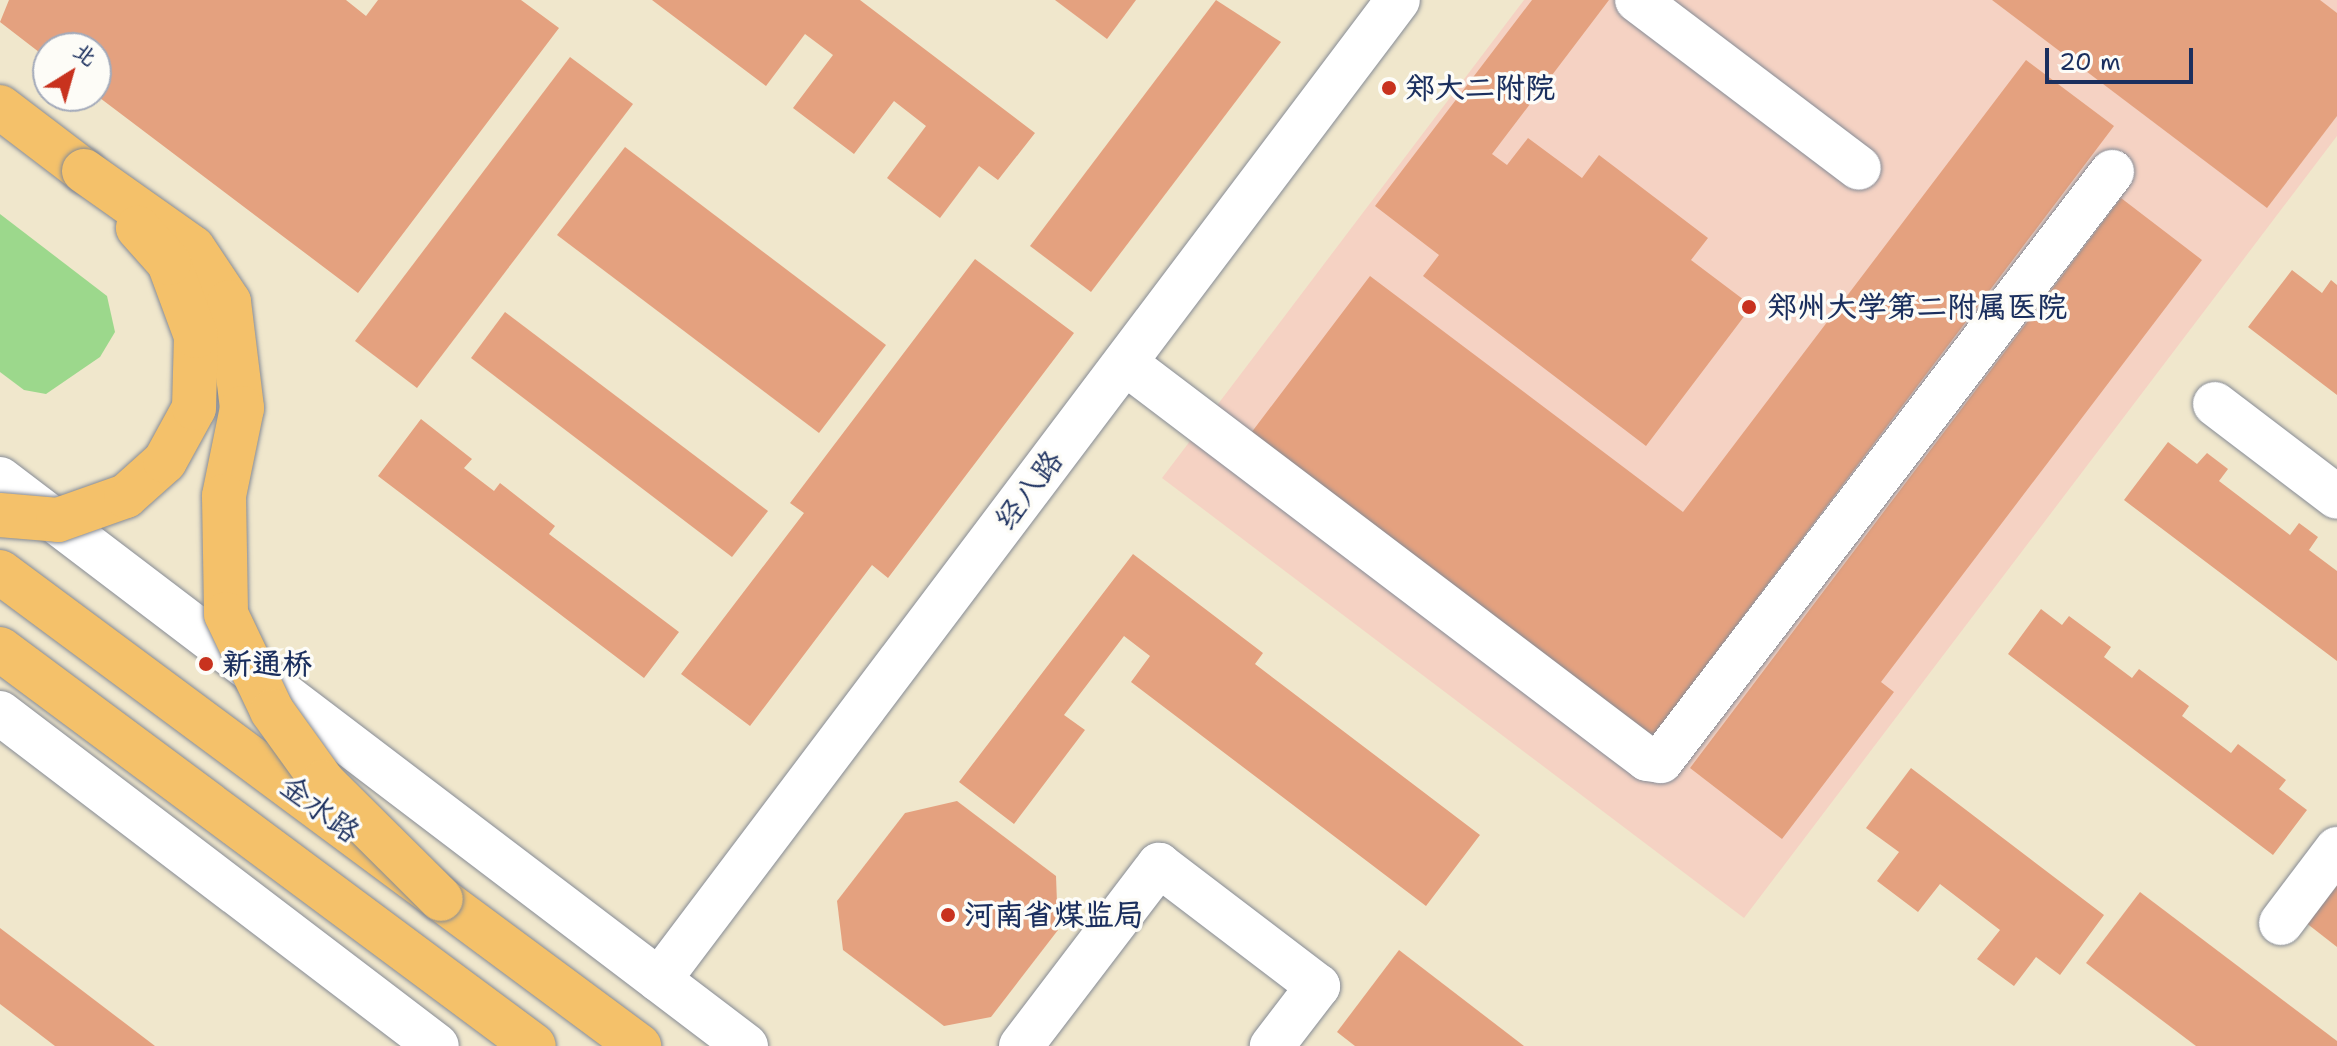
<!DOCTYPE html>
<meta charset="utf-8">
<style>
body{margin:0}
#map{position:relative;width:2337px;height:1046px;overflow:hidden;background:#f0e7cc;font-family:"Shantell Sans","LXGW WenKai TC",sans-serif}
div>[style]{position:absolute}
.built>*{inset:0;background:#f5d2c3}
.green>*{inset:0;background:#9cd88c}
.building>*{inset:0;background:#e4a17f}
.roads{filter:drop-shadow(0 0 2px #868b95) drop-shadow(0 0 2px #868b95)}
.minor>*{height:44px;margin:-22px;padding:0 22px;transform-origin:22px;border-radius:22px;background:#fff}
.major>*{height:44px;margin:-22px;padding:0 22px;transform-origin:22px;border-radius:22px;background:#f4c16a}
.bridges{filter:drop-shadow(0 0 2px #868b95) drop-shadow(0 0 2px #868b95)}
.major-bridge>*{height:44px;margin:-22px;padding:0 22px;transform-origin:22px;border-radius:22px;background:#f4c16a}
.dots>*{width:22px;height:22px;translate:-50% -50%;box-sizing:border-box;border:4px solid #fdfcf7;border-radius:50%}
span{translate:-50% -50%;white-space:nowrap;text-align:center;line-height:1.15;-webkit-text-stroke:7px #fdfcf7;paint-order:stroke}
.poi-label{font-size:30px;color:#1b2f5e;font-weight:700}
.left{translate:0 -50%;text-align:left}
.street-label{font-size:30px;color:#1b2f5e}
.north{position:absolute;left:32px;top:32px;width:80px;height:80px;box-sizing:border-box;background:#fdfcf7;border:2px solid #a3aaba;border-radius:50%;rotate:37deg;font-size:22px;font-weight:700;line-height:32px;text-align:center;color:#1b2f5e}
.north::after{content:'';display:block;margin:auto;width:28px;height:36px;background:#c8321e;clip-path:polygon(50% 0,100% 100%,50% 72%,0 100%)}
.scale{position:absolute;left:2045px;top:48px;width:148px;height:36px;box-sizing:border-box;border:4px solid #1b2f5e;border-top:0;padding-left:10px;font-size:24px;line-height:28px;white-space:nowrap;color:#1b2f5e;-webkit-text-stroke:6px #fdfcf7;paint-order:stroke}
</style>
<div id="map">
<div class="built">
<i style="clip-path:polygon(1524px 0,2337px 0,2337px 136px,1744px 918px,1162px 478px)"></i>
</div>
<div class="green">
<i style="clip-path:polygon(0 214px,107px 296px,115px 332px,100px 357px,46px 394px,24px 390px,0 372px)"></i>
</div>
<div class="building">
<i style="clip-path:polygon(9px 0,346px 0,366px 16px,378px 0,521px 0,559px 28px,358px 293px,96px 95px,96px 48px,48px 48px,48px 59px,0 22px)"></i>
<i style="clip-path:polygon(652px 0,860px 0,1035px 133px,998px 180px,979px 166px,940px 218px,887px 178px,926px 126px,894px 101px,854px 154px,793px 108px,833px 55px,805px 34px,766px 86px)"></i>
<i style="clip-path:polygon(1055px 0,1136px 0,1107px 39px)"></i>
<i style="clip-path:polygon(1216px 0,1281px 42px,1091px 292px,1030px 246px)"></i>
<i style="clip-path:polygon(1532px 0,1609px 0,1492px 154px,1507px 165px,1528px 138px,1582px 178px,1599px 155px,1708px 238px,1691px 260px,1752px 306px,1646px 446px,1423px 276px,1439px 255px,1375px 206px)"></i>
<i style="clip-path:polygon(1992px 0,2320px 0,2337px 13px,2337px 116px,2267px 208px)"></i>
<i style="clip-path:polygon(570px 57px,633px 104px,417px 388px,355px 341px)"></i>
<i style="clip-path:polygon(2026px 60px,2114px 126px,1649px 741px,1248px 437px,1370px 276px,1683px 512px)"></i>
<i style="clip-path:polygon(625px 147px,886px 345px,819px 433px,557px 235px)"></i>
<i style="clip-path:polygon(2121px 198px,2202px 260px,1881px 682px,1894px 692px,1782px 839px,1690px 768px)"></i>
<i style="clip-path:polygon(975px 259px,1074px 333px,888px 578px,872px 565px,750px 726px,681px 674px,804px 513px,790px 503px)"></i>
<i style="clip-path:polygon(2292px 270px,2322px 293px,2331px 280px,2337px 285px,2337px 395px,2248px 327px)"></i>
<i style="clip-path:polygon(505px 312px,768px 511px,732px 557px,471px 358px)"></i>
<i style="clip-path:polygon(421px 419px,472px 459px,464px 468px,494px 491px,500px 483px,555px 526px,549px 534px,679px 632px,644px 678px,378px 476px)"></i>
<i style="clip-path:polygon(2168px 442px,2197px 464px,2207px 453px,2228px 469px,2219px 481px,2290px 535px,2299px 523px,2318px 537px,2309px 550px,2337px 571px,2337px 661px,2124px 500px)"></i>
<i style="clip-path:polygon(1133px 554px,1263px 653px,1255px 664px,1480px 835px,1426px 906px,1131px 682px,1150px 656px,1124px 636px,1064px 715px,1085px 730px,1014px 824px,959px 782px)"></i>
<i style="clip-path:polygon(2041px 609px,2062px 625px,2069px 616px,2111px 647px,2104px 657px,2132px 678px,2139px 669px,2189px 706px,2182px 716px,2231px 753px,2238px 744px,2286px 780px,2279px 789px,2307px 810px,2273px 855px,2008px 654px)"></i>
<i style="clip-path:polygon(1911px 768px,2104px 915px,2060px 975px,2036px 957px,2014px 986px,1977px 959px,2000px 930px,1940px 884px,1918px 912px,1877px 881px,1899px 852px,1866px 828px)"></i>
<i style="clip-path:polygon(957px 801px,1056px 876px,1058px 930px,991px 1017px,944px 1026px,843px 950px,837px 901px,905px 813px)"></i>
<i style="clip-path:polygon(2337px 879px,2337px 947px,2305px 922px)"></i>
<i style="clip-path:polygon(2140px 892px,2337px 1041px,2337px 1046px,2196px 1046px,2086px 963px)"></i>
<i style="clip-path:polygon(0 928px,155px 1046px,55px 1046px,0 1004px)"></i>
<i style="clip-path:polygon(1399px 950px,1524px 1046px,1355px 1046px,1337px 1032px)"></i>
</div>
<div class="roads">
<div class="minor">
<i style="left:1637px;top:0;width:278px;rotate:37.1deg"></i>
<i style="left:1125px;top:363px;width:655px;rotate:37.18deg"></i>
<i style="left:1647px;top:759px;width:14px;rotate:8deg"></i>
<i style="left:1661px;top:761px;width:742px;rotate:-52.56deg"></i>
<i style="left:2215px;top:404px;width:153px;rotate:37.3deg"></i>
<i style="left:0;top:479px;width:937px;rotate:37.24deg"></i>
<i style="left:0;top:713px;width:549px;rotate:37.31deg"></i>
<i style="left:2281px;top:923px;width:93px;rotate:-52.9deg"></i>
<i style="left:659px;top:980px;width:1227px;rotate:-52.98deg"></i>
<i style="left:1021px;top:1046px;width:228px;rotate:-52.7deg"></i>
<i style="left:1159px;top:865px;width:200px;rotate:37.3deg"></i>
<i style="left:1318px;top:986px;width:76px;rotate:127.5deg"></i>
</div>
<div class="major">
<i style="left:0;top:107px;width:106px;rotate:37.3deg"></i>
<i style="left:0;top:572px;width:796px;rotate:36.57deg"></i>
<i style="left:0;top:649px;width:665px;rotate:36.63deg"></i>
</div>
</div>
<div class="bridges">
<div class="major-bridge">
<i style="left:84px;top:171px;width:133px;rotate:35.2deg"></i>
<i style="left:193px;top:248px;width:65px;rotate:56.3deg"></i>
<i style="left:229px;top:302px;width:107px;rotate:83deg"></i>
<i style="left:242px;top:408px;width:90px;rotate:101.6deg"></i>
<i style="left:224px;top:496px;width:118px;rotate:89deg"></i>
<i style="left:226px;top:614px;width:107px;rotate:64.6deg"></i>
<i style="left:272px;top:711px;width:87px;rotate:54.3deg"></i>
<i style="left:323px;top:782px;width:166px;rotate:44.8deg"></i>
<i style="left:0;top:515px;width:58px;rotate:4.9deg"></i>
<i style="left:58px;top:520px;width:72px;rotate:-19.4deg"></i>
<i style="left:126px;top:496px;width:52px;rotate:-41.9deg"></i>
<i style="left:165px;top:461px;width:60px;rotate:-61.3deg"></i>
<i style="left:194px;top:408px;width:72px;rotate:-88.4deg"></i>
<i style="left:196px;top:336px;width:78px;rotate:-110.3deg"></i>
<i style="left:169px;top:263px;width:47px;rotate:-131.5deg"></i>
</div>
</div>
<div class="dots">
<i style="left:1389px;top:88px;background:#c8321e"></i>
<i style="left:1749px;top:307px;background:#c8321e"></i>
<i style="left:206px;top:664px;background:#c8321e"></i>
<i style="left:948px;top:915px;background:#c8321e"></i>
</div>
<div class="poi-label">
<span class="left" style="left:1405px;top:88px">郑大二附院</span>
<span class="left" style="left:1767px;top:307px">郑州大学第二附属医院</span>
<span class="left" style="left:222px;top:664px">新通桥</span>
<span class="left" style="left:964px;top:915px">河南省煤监局</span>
</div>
<div class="street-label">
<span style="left:1029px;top:490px;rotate:-53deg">经八路</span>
<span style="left:320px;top:809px;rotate:37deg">金水路</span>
</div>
<div class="north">北</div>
<div class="scale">20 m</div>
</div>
